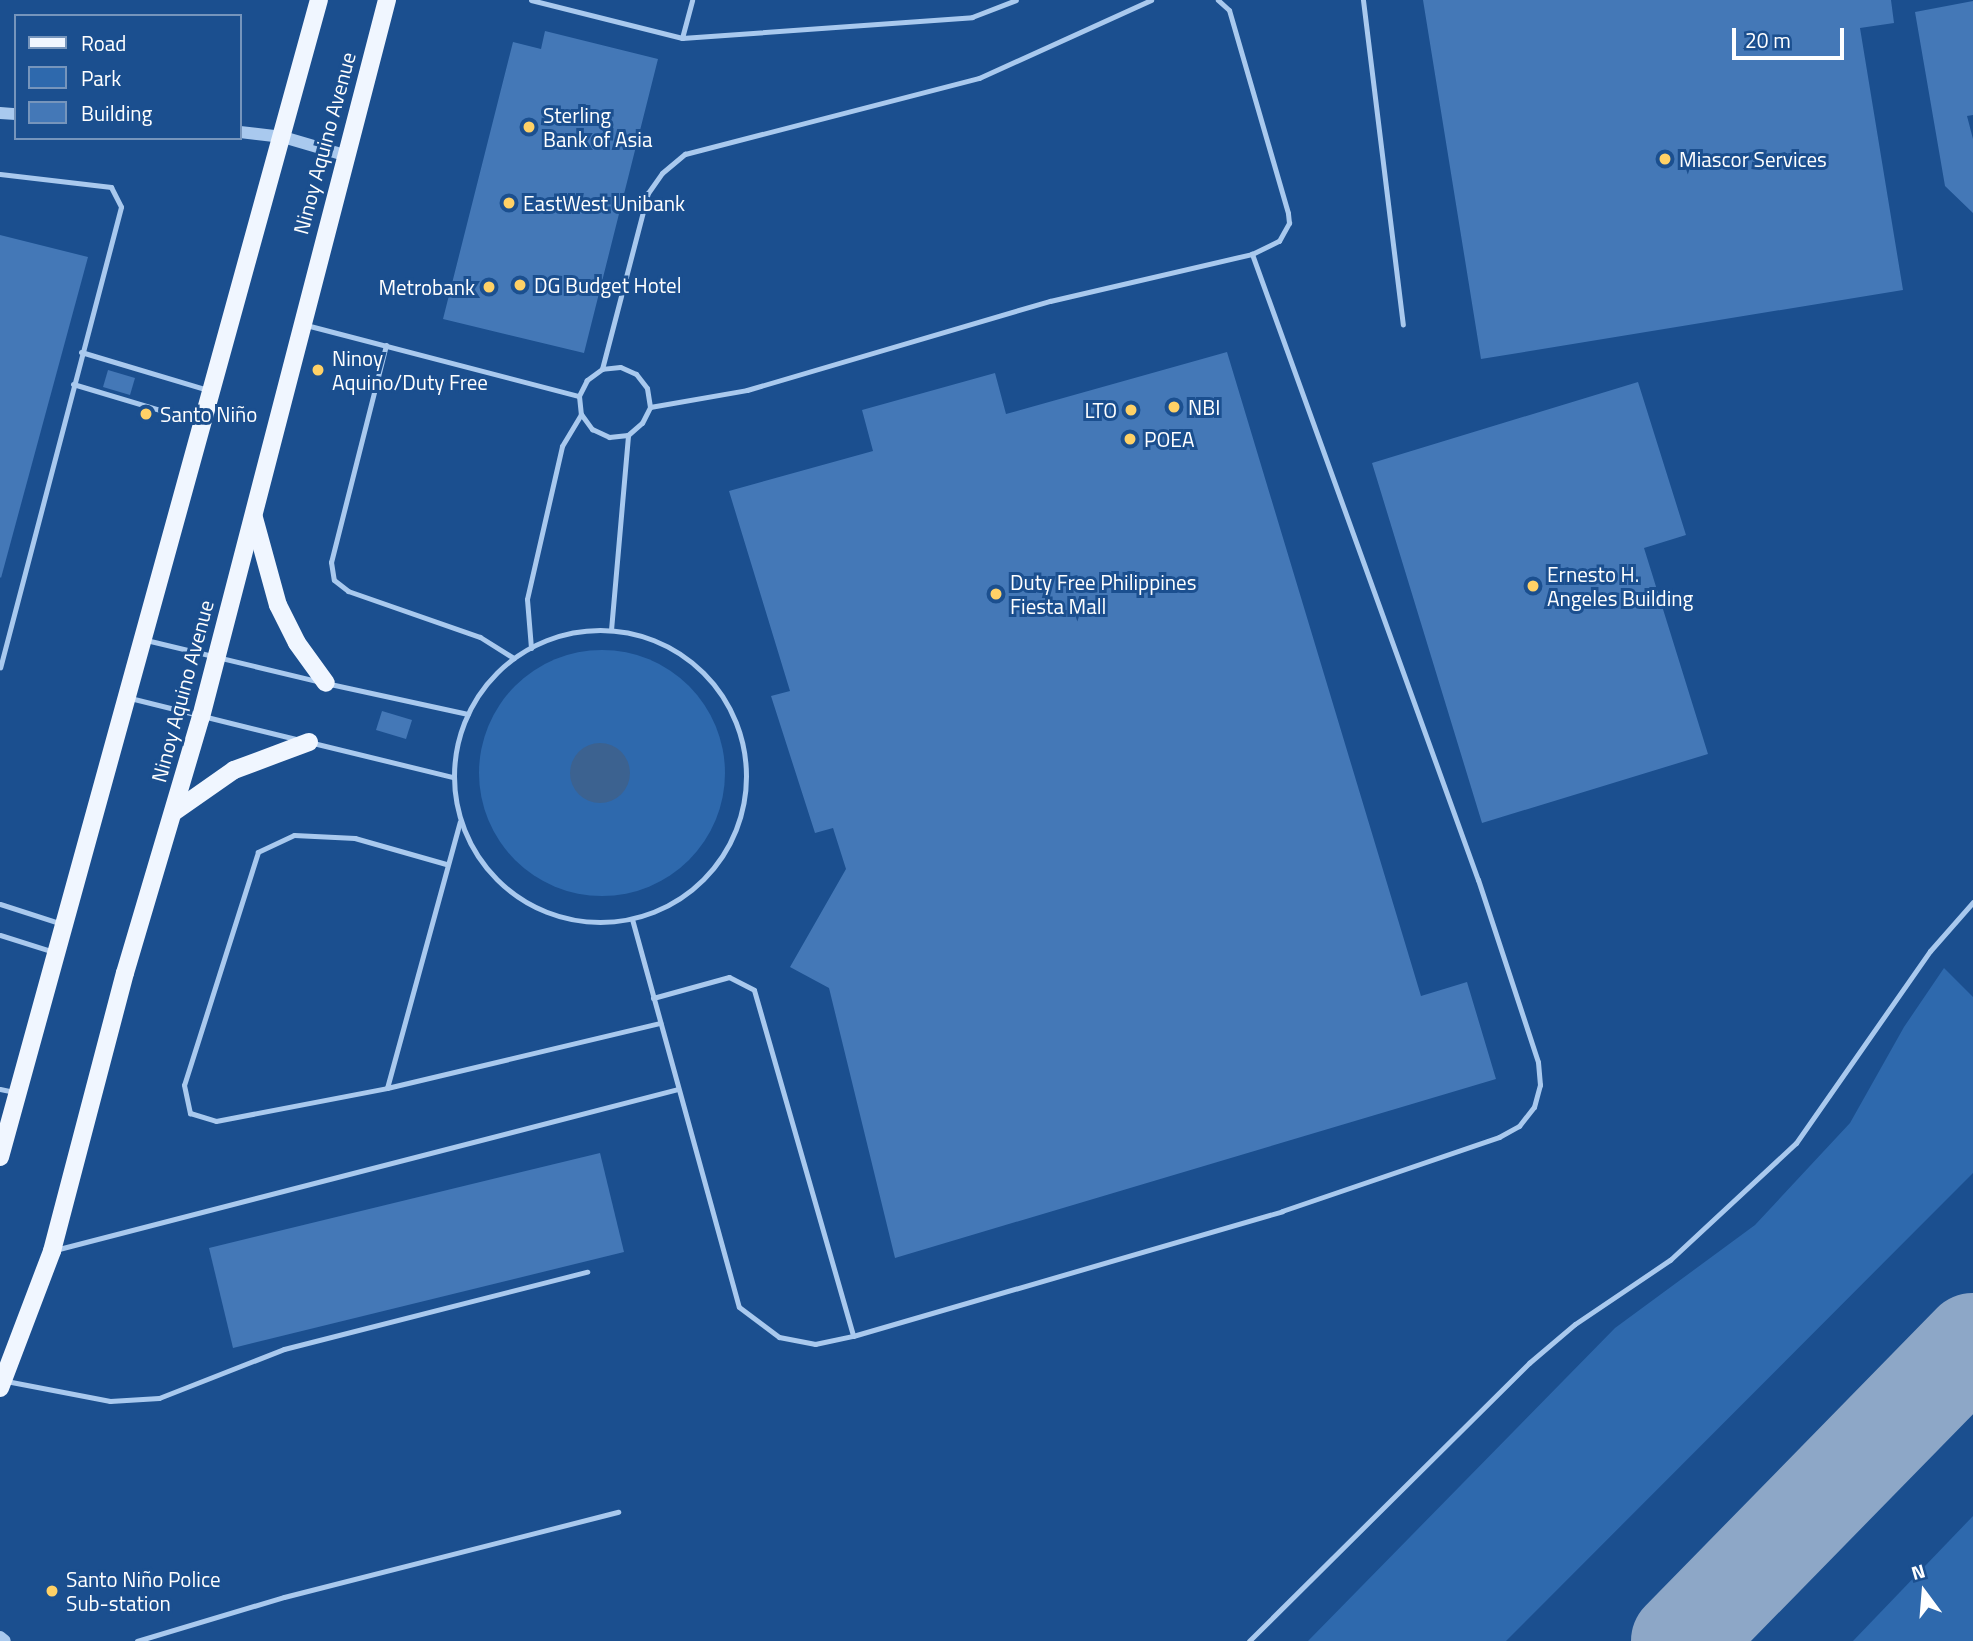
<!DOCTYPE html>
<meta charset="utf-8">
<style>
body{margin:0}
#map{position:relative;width:1973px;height:1641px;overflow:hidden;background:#1b4f8f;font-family:"Titillium Web",sans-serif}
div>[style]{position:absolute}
.green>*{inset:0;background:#2e69ad}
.round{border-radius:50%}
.water>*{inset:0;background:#3c6290}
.taxiway>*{height:100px;margin:-50px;padding:0 50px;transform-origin:50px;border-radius:50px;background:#8da7c7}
.building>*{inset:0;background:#4478b7}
.service>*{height:5px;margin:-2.5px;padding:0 2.5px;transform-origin:2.5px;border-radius:2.5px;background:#a9c9ee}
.service>.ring{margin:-2.5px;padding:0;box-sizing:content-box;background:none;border:5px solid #a9c9ee;border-radius:50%}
.tertiary>*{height:12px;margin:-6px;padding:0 6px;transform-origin:6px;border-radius:6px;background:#a9c9ee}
.primary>*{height:18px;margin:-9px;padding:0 9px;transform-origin:9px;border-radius:9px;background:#f0f6ff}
.dots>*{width:19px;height:19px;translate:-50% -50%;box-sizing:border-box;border:4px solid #1b4f8f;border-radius:50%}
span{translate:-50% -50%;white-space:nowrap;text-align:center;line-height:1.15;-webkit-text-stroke:6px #1b4f8f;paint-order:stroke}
.poi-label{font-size:21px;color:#fff}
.left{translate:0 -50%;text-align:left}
.right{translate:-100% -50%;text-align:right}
.street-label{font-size:21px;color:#fff}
.legend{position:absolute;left:14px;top:14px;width:228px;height:126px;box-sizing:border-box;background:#1b4f8f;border:2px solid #7695bc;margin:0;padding:9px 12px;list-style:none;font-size:21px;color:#fff}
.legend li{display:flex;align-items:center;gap:14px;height:35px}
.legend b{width:35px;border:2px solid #7695bc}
.north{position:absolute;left:1889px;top:1557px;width:70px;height:70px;-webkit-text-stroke:5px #1b4f8f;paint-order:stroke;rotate:344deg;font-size:19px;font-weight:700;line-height:28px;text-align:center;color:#fff}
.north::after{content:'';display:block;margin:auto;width:24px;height:32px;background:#fff;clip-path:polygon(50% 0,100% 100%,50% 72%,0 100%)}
.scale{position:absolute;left:1732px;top:28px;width:112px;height:32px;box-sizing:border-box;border:4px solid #fff;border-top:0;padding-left:9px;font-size:21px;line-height:24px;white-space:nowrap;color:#fff;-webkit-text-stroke:5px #1b4f8f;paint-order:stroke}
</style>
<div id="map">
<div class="green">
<i class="round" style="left:479px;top:650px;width:246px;height:246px"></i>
<i style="clip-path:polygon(1944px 968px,1973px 997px,1973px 1173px,1506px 1641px,1308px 1641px,1615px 1328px,1755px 1225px,1850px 1123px,1904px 1027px)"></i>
<i style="clip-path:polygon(1973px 1516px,1973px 1641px,1853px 1641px)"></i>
</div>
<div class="water">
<i class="round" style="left:570px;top:743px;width:60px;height:60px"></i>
</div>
<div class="taxiway">
<i style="left:1681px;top:1641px;width:417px;rotate:-45.6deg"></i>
</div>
<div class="building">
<i style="clip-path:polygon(1423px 0,1891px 0,1894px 23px,1860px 28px,1903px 290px,1481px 359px)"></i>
<i style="clip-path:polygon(1973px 1px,1973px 115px,1967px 116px,1973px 139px,1973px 213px,1945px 186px,1915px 12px)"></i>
<i style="clip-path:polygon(545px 31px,658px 59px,584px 353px,443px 319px,513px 42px,541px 49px)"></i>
<i style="clip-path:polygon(0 235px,88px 257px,1px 578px,0 577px)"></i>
<i style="clip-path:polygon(1227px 352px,1421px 996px,1467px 982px,1496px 1079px,895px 1258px,829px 988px,790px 967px,846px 869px,833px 828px,815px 833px,771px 696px,790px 691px,729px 491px,873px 451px,862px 410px,995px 373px,1006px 414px)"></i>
<i style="clip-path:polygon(108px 370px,135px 378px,130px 395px,103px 387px)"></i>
<i style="clip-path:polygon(1638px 382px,1686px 535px,1644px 548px,1708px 754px,1482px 823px,1372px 463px)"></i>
<i style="clip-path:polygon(382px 711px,412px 720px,406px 739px,376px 730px)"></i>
<i style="clip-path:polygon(600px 1153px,624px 1252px,233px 1348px,209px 1248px)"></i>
</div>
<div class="service">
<i style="left:531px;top:0;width:156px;rotate:14.1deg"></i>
<i style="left:682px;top:38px;width:291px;rotate:-4.1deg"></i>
<i style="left:972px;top:17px;width:47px;rotate:-21.1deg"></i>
<i style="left:1363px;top:0;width:327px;rotate:83deg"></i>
<i style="left:682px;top:38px;width:39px;rotate:-75deg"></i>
<i style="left:0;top:174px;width:112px;rotate:6.7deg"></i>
<i style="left:111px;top:187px;width:22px;rotate:63deg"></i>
<i style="left:121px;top:207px;width:476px;rotate:104.7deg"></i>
<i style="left:306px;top:325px;width:282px;rotate:14.6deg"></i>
<i style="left:386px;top:345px;width:224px;rotate:104.2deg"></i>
<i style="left:331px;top:562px;width:18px;rotate:81deg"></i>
<i style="left:334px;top:580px;width:18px;rotate:38deg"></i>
<i style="left:348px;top:591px;width:140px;rotate:19.2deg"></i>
<i style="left:480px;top:637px;width:40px;rotate:32deg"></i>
<i style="left:81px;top:352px;width:133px;rotate:16.7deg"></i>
<i style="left:602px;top:369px;width:182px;rotate:-75.4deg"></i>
<i style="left:648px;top:193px;width:24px;rotate:-55deg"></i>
<i style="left:662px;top:173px;width:30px;rotate:-40deg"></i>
<i style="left:685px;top:154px;width:304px;rotate:-14.5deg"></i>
<i style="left:979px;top:78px;width:189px;rotate:-24.4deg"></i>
<i style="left:73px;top:384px;width:133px;rotate:16.7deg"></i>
<i style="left:650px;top:407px;width:98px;rotate:-9.9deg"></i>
<i style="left:747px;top:390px;width:316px;rotate:-16.4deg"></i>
<i style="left:1050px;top:301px;width:207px;rotate:-13.1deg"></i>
<i style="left:1252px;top:254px;width:30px;rotate:-26deg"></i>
<i style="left:1279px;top:241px;width:21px;rotate:-61deg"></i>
<i style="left:1289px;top:223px;width:10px;rotate:-96deg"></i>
<i style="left:1288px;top:213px;width:211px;rotate:-106.2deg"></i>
<i style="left:1229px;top:10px;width:15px;rotate:-138deg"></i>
<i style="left:611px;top:630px;width:196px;rotate:-85deg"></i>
<i style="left:628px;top:435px;width:18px;rotate:-41deg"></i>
<i style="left:642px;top:423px;width:18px;rotate:-63deg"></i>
<i style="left:650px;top:407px;width:19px;rotate:-99deg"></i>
<i style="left:647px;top:388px;width:18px;rotate:-128deg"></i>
<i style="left:636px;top:374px;width:17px;rotate:-156deg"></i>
<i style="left:620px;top:367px;width:18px;rotate:174deg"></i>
<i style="left:602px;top:369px;width:19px;rotate:144deg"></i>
<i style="left:587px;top:380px;width:18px;rotate:117deg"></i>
<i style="left:579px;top:396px;width:18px;rotate:84deg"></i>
<i style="left:581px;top:414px;width:19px;rotate:54deg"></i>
<i style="left:592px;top:429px;width:19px;rotate:25deg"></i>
<i style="left:609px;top:437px;width:19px;rotate:-6deg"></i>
<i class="ring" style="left:454px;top:630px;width:287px;height:287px"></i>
<i style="left:146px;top:640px;width:176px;rotate:13.5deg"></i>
<i style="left:531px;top:648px;width:49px;rotate:-94.7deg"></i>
<i style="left:527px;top:599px;width:157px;rotate:-77.1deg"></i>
<i style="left:562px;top:446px;width:37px;rotate:-59deg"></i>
<i style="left:330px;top:684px;width:141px;rotate:12.3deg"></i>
<i style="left:130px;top:698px;width:175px;rotate:13.9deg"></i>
<i style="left:313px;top:743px;width:144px;rotate:13.7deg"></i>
<i style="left:446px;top:864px;width:95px;rotate:-164.1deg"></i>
<i style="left:355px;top:838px;width:61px;rotate:-177.2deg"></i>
<i style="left:294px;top:835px;width:40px;rotate:155deg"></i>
<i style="left:258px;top:852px;width:244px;rotate:107.6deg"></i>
<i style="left:184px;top:1085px;width:29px;rotate:78deg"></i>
<i style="left:190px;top:1113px;width:27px;rotate:17deg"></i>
<i style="left:216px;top:1121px;width:174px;rotate:-10.9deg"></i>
<i style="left:387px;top:1088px;width:281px;rotate:-13.4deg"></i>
<i style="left:0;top:904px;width:65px;rotate:17.9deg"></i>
<i style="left:632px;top:919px;width:402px;rotate:74.6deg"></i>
<i style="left:739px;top:1307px;width:50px;rotate:36.9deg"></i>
<i style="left:779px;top:1337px;width:37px;rotate:11deg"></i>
<i style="left:815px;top:1344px;width:39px;rotate:-12deg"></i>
<i style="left:853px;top:1336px;width:447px;rotate:-16.2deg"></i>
<i style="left:1282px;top:1211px;width:229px;rotate:-18.8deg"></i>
<i style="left:1499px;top:1137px;width:23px;rotate:-29deg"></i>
<i style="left:1519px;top:1126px;width:24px;rotate:-52deg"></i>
<i style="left:1534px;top:1107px;width:23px;rotate:-75deg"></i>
<i style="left:1540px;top:1085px;width:23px;rotate:-95deg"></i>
<i style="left:1538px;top:1062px;width:192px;rotate:-108.2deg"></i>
<i style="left:1478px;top:880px;width:666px;rotate:-109.85deg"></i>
<i style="left:0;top:935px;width:57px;rotate:17.5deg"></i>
<i style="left:653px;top:998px;width:79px;rotate:-15.4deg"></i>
<i style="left:729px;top:977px;width:28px;rotate:27deg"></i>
<i style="left:754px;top:990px;width:360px;rotate:74deg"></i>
<i style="left:387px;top:1088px;width:276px;rotate:-74.7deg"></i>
<i style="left:0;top:1089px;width:14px;rotate:12deg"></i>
<i style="left:55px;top:1250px;width:643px;rotate:-14.49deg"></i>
<i style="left:6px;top:1381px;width:106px;rotate:10.9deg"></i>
<i style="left:110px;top:1401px;width:49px;rotate:-3.5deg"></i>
<i style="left:159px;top:1398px;width:134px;rotate:-21.4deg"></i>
<i style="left:284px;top:1349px;width:313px;rotate:-14.3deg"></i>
<i style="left:137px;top:1641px;width:153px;rotate:-16.7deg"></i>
<i style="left:284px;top:1597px;width:345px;rotate:-14.3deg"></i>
<i style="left:1249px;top:1641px;width:395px;rotate:-44.8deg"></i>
<i style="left:1529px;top:1363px;width:60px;rotate:-40.3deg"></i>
<i style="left:1575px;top:1324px;width:115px;rotate:-34deg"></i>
<i style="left:1670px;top:1260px;width:172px;rotate:-42.9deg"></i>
<i style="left:1796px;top:1143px;width:234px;rotate:-55.1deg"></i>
<i style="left:1930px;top:951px;width:65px;rotate:-48.7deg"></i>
</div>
<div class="tertiary">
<i style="left:0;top:113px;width:16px;rotate:4deg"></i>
<i style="left:240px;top:132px;width:43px;rotate:6.6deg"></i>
<i style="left:283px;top:137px;width:64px;rotate:16.4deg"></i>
<i style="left:0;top:1637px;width:6px;rotate:39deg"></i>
</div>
<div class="primary">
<i style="left:254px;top:518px;width:90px;rotate:74.6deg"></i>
<i style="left:278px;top:605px;width:42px;rotate:63.4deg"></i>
<i style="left:297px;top:643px;width:49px;rotate:54.1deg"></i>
<i style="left:174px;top:812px;width:73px;rotate:-35deg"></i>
<i style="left:234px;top:770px;width:80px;rotate:-20.5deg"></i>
<i style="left:0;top:1157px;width:1200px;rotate:-74.59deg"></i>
<i style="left:0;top:1388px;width:147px;rotate:-69.2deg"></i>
<i style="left:52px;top:1251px;width:287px;rotate:-75.3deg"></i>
<i style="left:125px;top:973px;width:267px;rotate:-73.5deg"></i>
<i style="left:201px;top:717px;width:741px;rotate:-75.46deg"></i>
</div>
<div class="dots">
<i style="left:529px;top:127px;background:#ffd166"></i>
<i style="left:1665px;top:159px;background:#ffd166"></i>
<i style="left:509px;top:203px;background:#ffd166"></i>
<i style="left:520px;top:285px;background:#ffd166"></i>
<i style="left:489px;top:287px;background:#ffd166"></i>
<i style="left:318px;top:370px;background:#ffd166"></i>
<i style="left:1174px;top:407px;background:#ffd166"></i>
<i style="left:1131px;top:410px;background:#ffd166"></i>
<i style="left:146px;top:414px;background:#ffd166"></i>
<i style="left:1130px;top:439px;background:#ffd166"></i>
<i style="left:1533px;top:586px;background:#ffd166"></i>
<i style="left:996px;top:594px;background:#ffd166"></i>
<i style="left:52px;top:1591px;background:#ffd166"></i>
</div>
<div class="poi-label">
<span class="left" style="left:543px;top:127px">Sterling<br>Bank of Asia</span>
<span class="left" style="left:1679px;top:159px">Miascor Services</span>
<span class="left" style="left:523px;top:203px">EastWest Unibank</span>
<span class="left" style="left:534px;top:285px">DG Budget Hotel</span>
<span class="right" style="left:475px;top:287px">Metrobank</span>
<span class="left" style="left:332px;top:370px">Ninoy<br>Aquino/Duty Free</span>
<span class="left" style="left:1188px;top:407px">NBI</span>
<span class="right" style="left:1117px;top:410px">LTO</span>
<span class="left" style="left:160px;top:414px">Santo Niño</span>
<span class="left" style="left:1144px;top:439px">POEA</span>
<span class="left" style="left:1547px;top:586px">Ernesto H.<br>Angeles Building</span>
<span class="left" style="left:1010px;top:594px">Duty Free Philippines<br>Fiesta Mall</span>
<span class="left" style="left:66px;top:1591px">Santo Niño Police<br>Sub-station</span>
</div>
<div class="street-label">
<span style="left:324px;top:143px;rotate:-75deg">Ninoy Aquino Avenue</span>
<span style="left:182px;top:691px;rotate:-75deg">Ninoy Aquino Avenue</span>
</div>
<ul class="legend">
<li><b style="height:9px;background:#f0f6ff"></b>Road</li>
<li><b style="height:19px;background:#2e69ad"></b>Park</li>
<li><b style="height:19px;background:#4478b7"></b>Building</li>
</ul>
<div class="north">N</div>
<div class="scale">20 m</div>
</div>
